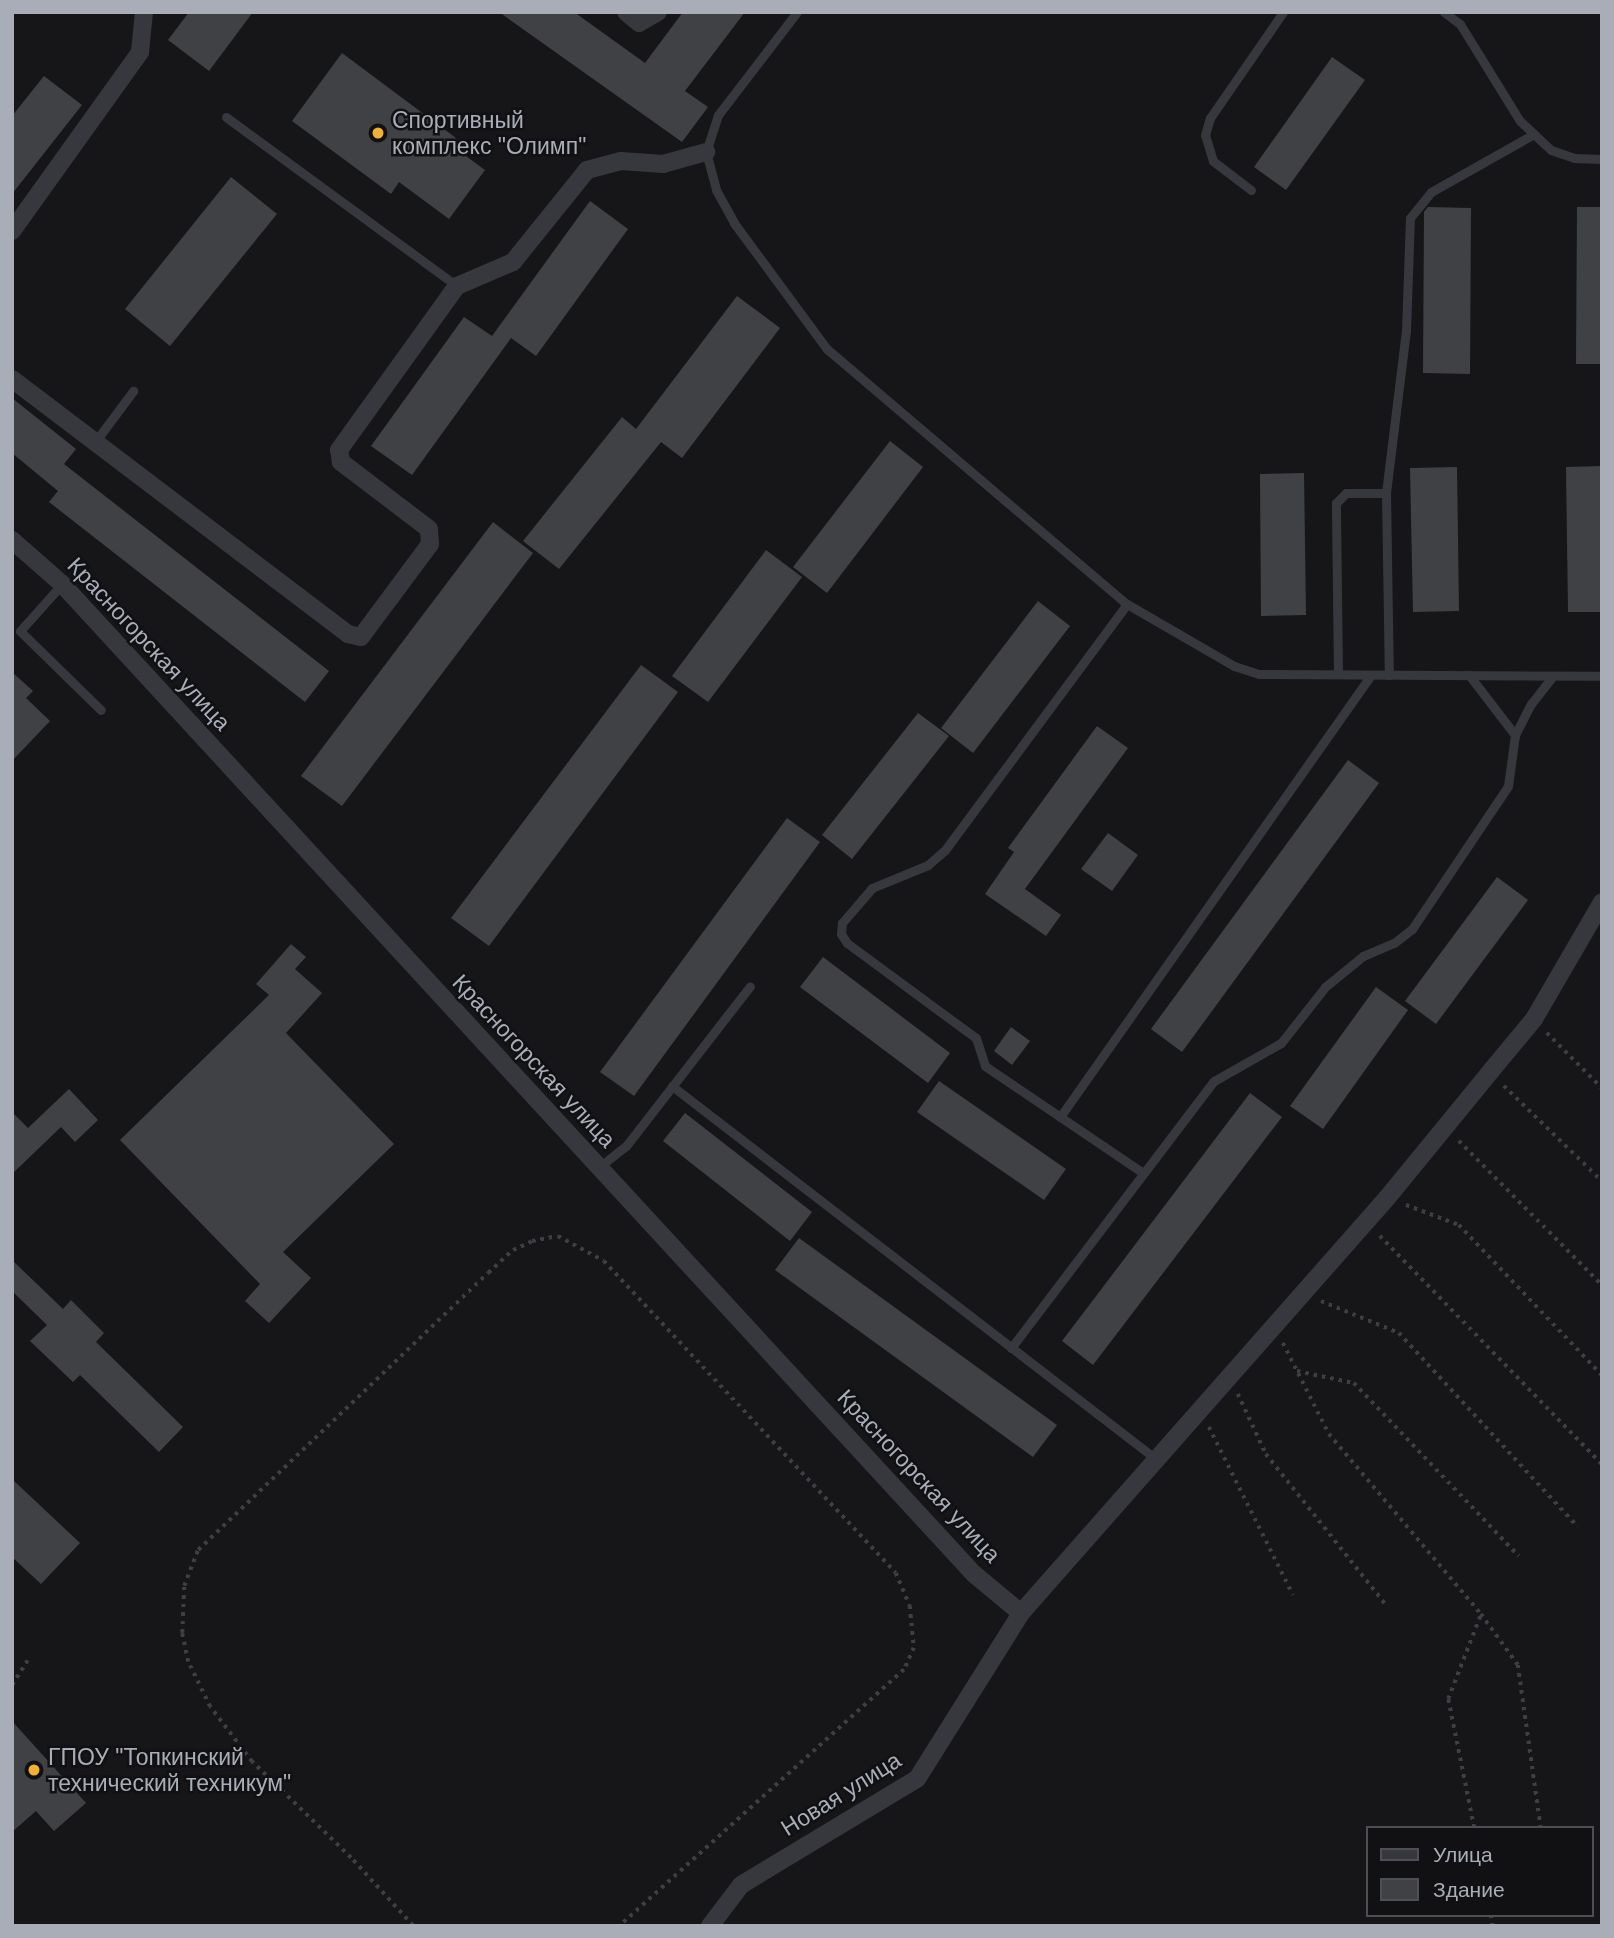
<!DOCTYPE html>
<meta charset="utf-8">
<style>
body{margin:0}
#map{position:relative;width:1614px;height:1938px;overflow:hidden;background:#161618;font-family:Helvetica,sans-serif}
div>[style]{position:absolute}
.building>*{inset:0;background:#404145}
.path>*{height:3.5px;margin-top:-1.75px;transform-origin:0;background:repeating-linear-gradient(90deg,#3d3f44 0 3.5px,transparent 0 8.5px)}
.lane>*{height:9px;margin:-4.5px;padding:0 4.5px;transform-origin:4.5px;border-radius:4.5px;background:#37383d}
.street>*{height:18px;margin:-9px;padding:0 9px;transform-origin:9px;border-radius:9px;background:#37383d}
.dots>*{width:19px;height:19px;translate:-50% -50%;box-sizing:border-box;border:4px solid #111113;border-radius:50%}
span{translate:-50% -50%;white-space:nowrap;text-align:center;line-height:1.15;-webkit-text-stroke:5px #111113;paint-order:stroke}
.poi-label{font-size:23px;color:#a8adb8}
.left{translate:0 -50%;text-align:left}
.street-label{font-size:23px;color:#a8adb8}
.frame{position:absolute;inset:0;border:14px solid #a8adb8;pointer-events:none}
.legend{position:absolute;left:1366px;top:1826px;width:228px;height:91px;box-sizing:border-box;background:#111113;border:2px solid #4d4f55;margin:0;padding:9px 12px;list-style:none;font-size:21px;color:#a8adb8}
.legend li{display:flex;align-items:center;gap:14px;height:35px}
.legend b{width:35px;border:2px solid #4d4f55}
</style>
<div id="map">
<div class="building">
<i style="clip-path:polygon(189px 12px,253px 12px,209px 71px,168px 40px)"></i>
<i style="clip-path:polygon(499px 12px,574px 12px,645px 63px,683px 12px,745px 12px,685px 91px,708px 107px,682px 142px)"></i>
<i style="clip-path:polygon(342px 53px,464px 144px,459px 151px,485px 170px,449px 219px,399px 182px,391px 194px,292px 121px)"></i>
<i style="clip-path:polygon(1332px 57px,1365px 80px,1286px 190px,1254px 167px)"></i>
<i style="clip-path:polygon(44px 76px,82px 105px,12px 194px,12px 116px)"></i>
<i style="clip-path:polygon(231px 177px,277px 214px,170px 346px,125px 309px)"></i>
<i style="clip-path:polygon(590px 201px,628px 229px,536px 356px,511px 338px,412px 475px,371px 446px,464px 317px,492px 336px)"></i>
<i style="clip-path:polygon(1428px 207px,1471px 208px,1470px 374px,1423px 373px,1424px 212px)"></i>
<i style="clip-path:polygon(1577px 207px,1602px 207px,1602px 364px,1576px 364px)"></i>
<i style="clip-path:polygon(737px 296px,780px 328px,682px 458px,661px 442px,559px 569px,523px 541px,622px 417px,636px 429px)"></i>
<i style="clip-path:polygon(12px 398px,76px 449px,64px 464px,329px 671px,305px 702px,49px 502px,58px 491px,12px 453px)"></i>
<i style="clip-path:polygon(890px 441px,923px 467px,827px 593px,793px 567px)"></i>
<i style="clip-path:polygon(1602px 466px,1602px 612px,1568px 612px,1566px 467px)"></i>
<i style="clip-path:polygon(1457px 467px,1459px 611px,1413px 612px,1410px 468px)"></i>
<i style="clip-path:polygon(1304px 473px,1306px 615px,1261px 616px,1260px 474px)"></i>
<i style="clip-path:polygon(493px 522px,533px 553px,342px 806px,301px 776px)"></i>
<i style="clip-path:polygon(766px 550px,802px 577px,708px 702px,672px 676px)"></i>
<i style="clip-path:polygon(1038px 601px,1070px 626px,973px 753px,941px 728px)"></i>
<i style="clip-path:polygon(641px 665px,678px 692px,489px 946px,451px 918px)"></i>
<i style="clip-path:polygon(12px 672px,33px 691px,26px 698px,50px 721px,12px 761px)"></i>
<i style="clip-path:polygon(918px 713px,949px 736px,852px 859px,822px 835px)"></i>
<i style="clip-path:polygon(1097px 726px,1128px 748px,1025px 889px,1061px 915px,1046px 936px,985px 894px,1014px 852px,1008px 848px)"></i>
<i style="clip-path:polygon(1348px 760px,1379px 783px,1182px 1052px,1151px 1029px)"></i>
<i style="clip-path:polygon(787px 818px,820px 842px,634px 1096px,600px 1072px)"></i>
<i style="clip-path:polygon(1108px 833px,1138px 855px,1112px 891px,1081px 869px)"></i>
<i style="clip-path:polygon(1497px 877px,1528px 900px,1436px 1024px,1405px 1001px)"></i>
<i style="clip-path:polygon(291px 944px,306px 957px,295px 969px,322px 993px,286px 1033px,394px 1144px,283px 1252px,311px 1278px,269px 1323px,245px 1301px,260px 1284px,120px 1140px,269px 995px,256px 984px)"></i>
<i style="clip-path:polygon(823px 957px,950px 1053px,928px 1083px,800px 987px)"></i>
<i style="clip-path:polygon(1376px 987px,1408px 1010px,1323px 1129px,1290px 1106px)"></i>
<i style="clip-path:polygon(1011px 1027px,1030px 1041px,1012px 1065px,994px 1051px)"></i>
<i style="clip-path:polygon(939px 1081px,1066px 1169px,1044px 1200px,917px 1112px)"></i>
<i style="clip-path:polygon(69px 1089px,98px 1120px,75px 1142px,61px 1127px,12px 1174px,12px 1112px,28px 1128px)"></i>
<i style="clip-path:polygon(1250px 1093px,1282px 1117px,1093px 1365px,1062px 1341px)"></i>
<i style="clip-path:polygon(685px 1113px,812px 1212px,790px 1241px,663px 1141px)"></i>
<i style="clip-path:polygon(799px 1238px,1057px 1425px,1033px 1457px,775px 1270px)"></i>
<i style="clip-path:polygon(12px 1260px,63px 1309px,71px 1300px,104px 1333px,96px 1342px,183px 1427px,159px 1452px,80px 1375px,73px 1382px,30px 1341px,47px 1325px,12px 1291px)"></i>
<i style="clip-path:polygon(12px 1479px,80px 1543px,41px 1584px,12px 1557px)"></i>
<i style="clip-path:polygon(12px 1721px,86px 1803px,54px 1831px,36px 1811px,12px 1832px)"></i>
</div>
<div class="path">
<i style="left:1547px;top:1033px;width:78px;rotate:45deg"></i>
<i style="left:1504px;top:1086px;width:136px;rotate:44.1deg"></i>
<i style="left:1459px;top:1141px;width:203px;rotate:45.2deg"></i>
<i style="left:1406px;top:1205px;width:57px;rotate:20.7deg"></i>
<i style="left:1459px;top:1225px;width:207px;rotate:46.4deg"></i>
<i style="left:1380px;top:1236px;width:318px;rotate:45.8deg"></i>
<i style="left:1321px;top:1301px;width:84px;rotate:22.3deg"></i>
<i style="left:1399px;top:1333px;width:264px;rotate:47.3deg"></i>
<i style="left:1283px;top:1343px;width:102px;rotate:63.2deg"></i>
<i style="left:1329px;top:1434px;width:236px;rotate:49.8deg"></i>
<i style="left:1481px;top:1614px;width:63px;rotate:54deg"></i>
<i style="left:1518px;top:1665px;width:165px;rotate:82deg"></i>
<i style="left:1297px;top:1371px;width:58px;rotate:11.9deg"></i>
<i style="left:1354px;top:1383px;width:239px;rotate:46.4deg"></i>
<i style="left:1238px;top:1394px;width:66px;rotate:65deg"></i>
<i style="left:1266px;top:1454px;width:193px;rotate:51.5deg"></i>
<i style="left:1209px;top:1427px;width:188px;rotate:63.4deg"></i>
<i style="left:12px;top:1685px;width:31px;rotate:-58deg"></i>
<i style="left:1474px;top:1828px;width:132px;rotate:-101.4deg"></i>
<i style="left:1448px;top:1699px;width:91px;rotate:-68.8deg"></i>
<i style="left:1491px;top:1915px;width:11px;rotate:80deg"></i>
<i style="left:413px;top:1926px;width:92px;rotate:-132.4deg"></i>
<i style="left:351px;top:1858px;width:138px;rotate:-135.9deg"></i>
<i style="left:252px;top:1762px;width:69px;rotate:-127.4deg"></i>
<i style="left:210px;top:1707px;width:50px;rotate:-116.1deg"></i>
<i style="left:188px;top:1662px;width:30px;rotate:-102deg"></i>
<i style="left:182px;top:1633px;width:47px;rotate:-87.6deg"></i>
<i style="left:184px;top:1586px;width:39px;rotate:-69deg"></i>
<i style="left:198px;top:1550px;width:401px;rotate:-43.7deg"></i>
<i style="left:488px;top:1273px;width:34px;rotate:-43deg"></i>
<i style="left:513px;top:1250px;width:21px;rotate:-25deg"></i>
<i style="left:532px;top:1241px;width:26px;rotate:-11deg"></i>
<i style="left:558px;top:1236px;width:52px;rotate:28.5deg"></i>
<i style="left:604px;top:1261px;width:427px;rotate:46.9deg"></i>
<i style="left:896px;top:1573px;width:36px;rotate:67deg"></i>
<i style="left:910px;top:1606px;width:42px;rotate:84.6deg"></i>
<i style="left:914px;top:1648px;width:24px;rotate:114deg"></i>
<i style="left:904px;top:1670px;width:382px;rotate:138deg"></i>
</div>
<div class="lane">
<i style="left:797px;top:12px;width:130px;rotate:127.5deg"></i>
<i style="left:718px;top:115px;width:39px;rotate:108deg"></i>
<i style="left:706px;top:152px;width:39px;rotate:75deg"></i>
<i style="left:716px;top:190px;width:38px;rotate:61deg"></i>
<i style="left:734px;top:223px;width:157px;rotate:53.6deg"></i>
<i style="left:827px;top:349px;width:394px;rotate:40.4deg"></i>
<i style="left:1127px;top:604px;width:124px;rotate:30.1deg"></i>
<i style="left:1234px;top:666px;width:26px;rotate:18deg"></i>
<i style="left:1259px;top:674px;width:343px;rotate:0.3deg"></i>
<i style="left:1444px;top:12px;width:20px;rotate:37deg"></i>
<i style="left:1460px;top:24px;width:114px;rotate:58.3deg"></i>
<i style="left:1520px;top:121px;width:42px;rotate:43.1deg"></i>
<i style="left:1551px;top:150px;width:24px;rotate:19deg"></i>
<i style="left:1574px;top:158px;width:28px;rotate:2deg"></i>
<i style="left:226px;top:117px;width:286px;rotate:36.2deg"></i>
<i style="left:1251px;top:190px;width:48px;rotate:-142.7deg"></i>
<i style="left:1213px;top:161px;width:27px;rotate:-107deg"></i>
<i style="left:1205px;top:135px;width:18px;rotate:-74deg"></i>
<i style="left:1210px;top:118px;width:129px;rotate:-55.4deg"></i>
<i style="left:95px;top:442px;width:64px;rotate:-53.3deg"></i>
<i style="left:1386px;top:493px;width:163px;rotate:-83deg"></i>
<i style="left:1406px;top:331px;width:113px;rotate:-88deg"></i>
<i style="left:1410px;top:218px;width:33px;rotate:-51deg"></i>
<i style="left:1431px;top:192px;width:118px;rotate:-29.4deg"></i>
<i style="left:62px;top:584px;width:63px;rotate:131.8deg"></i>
<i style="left:20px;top:631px;width:113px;rotate:44.3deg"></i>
<i style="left:1127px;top:604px;width:306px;rotate:126.5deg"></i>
<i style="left:945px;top:850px;width:23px;rotate:139deg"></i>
<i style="left:928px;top:865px;width:61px;rotate:157.7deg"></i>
<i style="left:872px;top:888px;width:46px;rotate:130.6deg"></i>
<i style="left:842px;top:923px;width:11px;rotate:95deg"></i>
<i style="left:841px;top:934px;width:11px;rotate:56deg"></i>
<i style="left:847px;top:943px;width:160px;rotate:36.4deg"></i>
<i style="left:976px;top:1038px;width:29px;rotate:72deg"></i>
<i style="left:985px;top:1066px;width:191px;rotate:34.1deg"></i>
<i style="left:1338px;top:674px;width:171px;rotate:-90.7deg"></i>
<i style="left:1336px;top:503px;width:14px;rotate:-45deg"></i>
<i style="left:1346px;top:493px;width:40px"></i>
<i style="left:1386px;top:493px;width:182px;rotate:89.1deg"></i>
<i style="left:1469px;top:675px;width:76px;rotate:52.5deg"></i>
<i style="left:672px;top:1086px;width:611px;rotate:37.62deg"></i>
<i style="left:1060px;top:1117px;width:540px;rotate:-54.87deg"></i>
<i style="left:599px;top:1167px;width:34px;rotate:-38deg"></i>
<i style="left:626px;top:1146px;width:202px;rotate:-52.2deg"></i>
<i style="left:1011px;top:1348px;width:335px;rotate:-52.8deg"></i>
<i style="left:1214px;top:1081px;width:77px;rotate:-29.6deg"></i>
<i style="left:1281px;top:1043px;width:71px;rotate:-51.8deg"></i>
<i style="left:1325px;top:987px;width:49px;rotate:-39.2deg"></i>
<i style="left:1363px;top:956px;width:34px;rotate:-23deg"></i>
<i style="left:1394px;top:943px;width:23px;rotate:-38deg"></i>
<i style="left:1412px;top:929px;width:172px;rotate:-56.1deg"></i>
<i style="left:1508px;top:786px;width:51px;rotate:-82.2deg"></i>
<i style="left:1515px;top:735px;width:35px;rotate:-63deg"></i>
<i style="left:1531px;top:704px;width:36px;rotate:-52deg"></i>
</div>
<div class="street">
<i style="left:626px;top:12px;width:17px;rotate:40deg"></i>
<i style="left:639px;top:23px;width:22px;rotate:-30deg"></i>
<i style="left:12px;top:231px;width:220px;rotate:-54.4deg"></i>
<i style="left:140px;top:52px;width:40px;rotate:-84.3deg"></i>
<i style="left:12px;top:379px;width:422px;rotate:37.2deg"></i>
<i style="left:348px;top:634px;width:13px;rotate:13deg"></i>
<i style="left:361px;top:637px;width:116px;rotate:-53.4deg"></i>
<i style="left:430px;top:544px;width:15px;rotate:-94deg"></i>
<i style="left:429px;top:529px;width:111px;rotate:-142.7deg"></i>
<i style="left:341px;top:462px;width:12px;rotate:-99deg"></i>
<i style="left:339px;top:450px;width:202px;rotate:-54.3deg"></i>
<i style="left:457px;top:286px;width:61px;rotate:-23.2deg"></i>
<i style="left:513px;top:262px;width:118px;rotate:-51.2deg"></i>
<i style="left:587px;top:170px;width:35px;rotate:-15deg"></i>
<i style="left:621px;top:161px;width:42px;rotate:4.1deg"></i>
<i style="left:663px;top:164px;width:45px;rotate:-15.6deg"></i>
<i style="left:12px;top:540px;width:67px;rotate:41.3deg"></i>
<i style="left:62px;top:584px;width:1346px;rotate:47.35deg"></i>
<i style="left:974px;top:1574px;width:61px;rotate:39.7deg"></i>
<i style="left:710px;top:1926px;width:51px;rotate:-52.9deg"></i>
<i style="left:741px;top:1885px;width:205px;rotate:-31.1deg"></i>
<i style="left:917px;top:1779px;width:196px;rotate:-57.9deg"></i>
<i style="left:1021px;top:1613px;width:553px;rotate:-48.59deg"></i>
<i style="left:1387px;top:1198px;width:163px;rotate:-50.7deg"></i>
<i style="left:1490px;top:1072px;width:69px;rotate:-50.3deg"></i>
<i style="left:1534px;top:1019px;width:135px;rotate:-59.8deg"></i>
</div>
<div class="dots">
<i style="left:378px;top:133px;background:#f2b134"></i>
<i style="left:34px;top:1770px;background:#f2b134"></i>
</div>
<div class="poi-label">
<span class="left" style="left:392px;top:133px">Спортивный<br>комплекс "Олимп"</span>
<span class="left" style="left:48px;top:1770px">ГПОУ "Топкинский<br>технический техникум"</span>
</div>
<div class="street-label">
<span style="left:149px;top:644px;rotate:47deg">Красногорская улица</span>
<span style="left:534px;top:1061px;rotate:47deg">Красногорская улица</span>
<span style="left:919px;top:1476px;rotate:47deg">Красногорская улица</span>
<span style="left:841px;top:1794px;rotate:-32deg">Новая улица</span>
</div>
<div class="frame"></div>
<ul class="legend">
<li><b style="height:9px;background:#37383d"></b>Улица</li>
<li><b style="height:19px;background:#404145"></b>Здание</li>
</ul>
</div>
